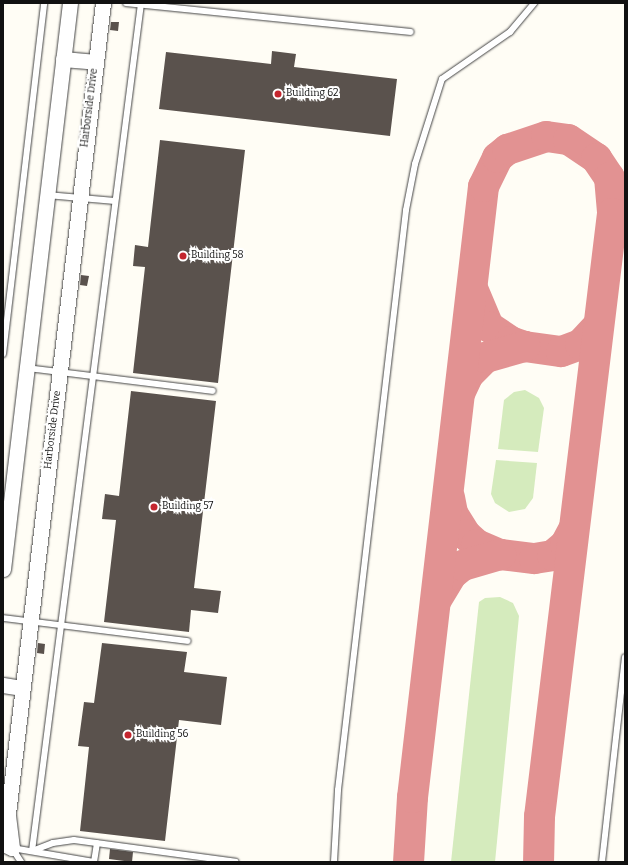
<!DOCTYPE html>
<style>
body{margin:0}
#map{position:relative;width:628px;height:865px;overflow:hidden;background:#fffdf5;font-family:Bitter,serif}
div>[style]{position:absolute}
.green>*{inset:0;background:#d5ebbd}
.taxiway>*{height:31px;margin:-15.5px;padding:0 15.5px;transform-origin:15.5px;border-radius:15.5px;background:#e29292}
.building>*{inset:0;background:#5a524d}
.roads{filter:drop-shadow(0 0 1px #444) drop-shadow(0 0 1px #444)}
.service>*{height:6px;margin:-3px;padding:0 3px;transform-origin:3px;border-radius:3px;background:#fff}
.tertiary>*{height:15px;margin:-7.5px;padding:0 7.5px;transform-origin:7.5px;border-radius:7.5px;background:#fff}
.dots>*{width:11px;height:11px;translate:-50% -50%;box-sizing:border-box;border:2px solid #fff;border-radius:50%}
span{translate:-50% -50%;white-space:nowrap;text-align:center;line-height:1.15;-webkit-text-stroke:4px #fff;paint-order:stroke}
.poi-label{font-size:10px;color:#111}
.left{translate:0 -50%;text-align:left}
.street-label{font-size:10px;color:#111}
.frame{position:absolute;inset:0;border:4px solid #111;pointer-events:none}
</style>
<div id="map">
<div class="green">
<i style="clip-path:polygon(525px 390px,539px 398px,544px 408px,538px 452px,498px 449px,504px 400px,514px 392px)"></i>
<i style="clip-path:polygon(496px 460px,537px 463px,533px 498px,525px 509px,509px 512px,495px 503px,491px 494px)"></i>
<i style="clip-path:polygon(500px 597px,513px 603px,519px 616px,495px 862px,451px 862px,479px 602px,485px 598px)"></i>
</div>
<div class="taxiway">
<i style="left:472px;top:288px;width:41px;rotate:67.2deg"></i>
<i style="left:488px;top:326px;width:27px;rotate:34deg"></i>
<i style="left:510px;top:341px;width:15px;rotate:20deg"></i>
<i style="left:524px;top:346px;width:37px;rotate:8deg"></i>
<i style="left:561px;top:351px;width:20px;rotate:-20deg"></i>
<i style="left:580px;top:344px;width:26px;rotate:-47deg"></i>
<i style="left:460px;top:391px;width:19px;rotate:-65deg"></i>
<i style="left:468px;top:374px;width:24px;rotate:-45deg"></i>
<i style="left:485px;top:357px;width:41px;rotate:-15.8deg"></i>
<i style="left:449px;top:497px;width:16px;rotate:79deg"></i>
<i style="left:452px;top:513px;width:25px;rotate:58deg"></i>
<i style="left:465px;top:534px;width:15px;rotate:42deg"></i>
<i style="left:476px;top:544px;width:26px;rotate:23deg"></i>
<i style="left:500px;top:554px;width:34px;rotate:7deg"></i>
<i style="left:534px;top:558px;width:18px;rotate:-9deg"></i>
<i style="left:552px;top:555px;width:17px;rotate:-40deg"></i>
<i style="left:565px;top:544px;width:17px;rotate:-62deg"></i>
<i style="left:436px;top:599px;width:29px;rotate:-59deg"></i>
<i style="left:451px;top:574px;width:14px;rotate:-39deg"></i>
<i style="left:462px;top:565px;width:40px;rotate:-16deg"></i>
<i style="left:408px;top:862px;width:65px;rotate:-86.5deg"></i>
<i style="left:412px;top:797px;width:615px;rotate:-83.37deg"></i>
<i style="left:483px;top:186px;width:32px;rotate:-64deg"></i>
<i style="left:497px;top:157px;width:13px;rotate:-39deg"></i>
<i style="left:507px;top:149px;width:41px;rotate:-18.4deg"></i>
<i style="left:546px;top:136px;width:22px;rotate:8deg"></i>
<i style="left:568px;top:139px;width:34px;rotate:34deg"></i>
<i style="left:596px;top:158px;width:23px;rotate:56deg"></i>
<i style="left:609px;top:177px;width:36px;rotate:85deg"></i>
<i style="left:612px;top:213px;width:607px;rotate:96.9deg"></i>
<i style="left:539px;top:816px;width:46px;rotate:91.2deg"></i>
</div>
<div class="building">
<i style="clip-path:polygon(111px 22px,119px 22px,118px 31px,110px 30px)"></i>
<i style="clip-path:polygon(272px 51px,296px 54px,294px 67px,397px 79px,390px 136px,159px 109px,166px 52px,271px 64px)"></i>
<i style="clip-path:polygon(160px 140px,245px 150px,218px 383px,133px 373px,145px 267px,133px 266px,135px 245px,148px 247px)"></i>
<i style="clip-path:polygon(81px 275px,89px 276px,87px 286px,80px 285px)"></i>
<i style="clip-path:polygon(131px 391px,216px 401px,194px 588px,221px 591px,218px 613px,191px 610px,189px 632px,104px 622px,116px 520px,102px 519px,105px 494px,119px 496px)"></i>
<i style="clip-path:polygon(38px 643px,45px 644px,44px 654px,37px 653px)"></i>
<i style="clip-path:polygon(102px 643px,187px 652px,184px 672px,227px 677px,221px 725px,179px 720px,165px 841px,80px 831px,89px 747px,78px 746px,84px 702px,94px 703px)"></i>
<i style="clip-path:polygon(110px 849px,133px 852px,132px 862px,109px 859px)"></i>
</div>
<div class="roads">
<div class="service">
<i style="left:126px;top:3px;width:286px;rotate:5.8deg"></i>
<i style="left:47px;top:195px;width:68px;rotate:5deg"></i>
<i style="left:3px;top:354px;width:353px;rotate:-83.3deg"></i>
<i style="left:27px;top:368px;width:187px;rotate:7deg"></i>
<i style="left:3px;top:618px;width:186px;rotate:7.1deg"></i>
<i style="left:12px;top:848px;width:83px;rotate:9.7deg"></i>
<i style="left:12px;top:848px;width:17px;rotate:57deg"></i>
<i style="left:32px;top:851px;width:854px;rotate:-82.67deg"></i>
<i style="left:32px;top:851px;width:22px;rotate:-21deg"></i>
<i style="left:53px;top:843px;width:21px;rotate:-8deg"></i>
<i style="left:74px;top:840px;width:163px;rotate:7.7deg"></i>
<i style="left:94px;top:862px;width:19px;rotate:-81deg"></i>
<i style="left:334px;top:862px;width:72px;rotate:-86.8deg"></i>
<i style="left:338px;top:790px;width:584px;rotate:-83.31deg"></i>
<i style="left:406px;top:210px;width:47px;rotate:-78.9deg"></i>
<i style="left:415px;top:164px;width:89px;rotate:-72.4deg"></i>
<i style="left:442px;top:79px;width:83px;rotate:-34.7deg"></i>
<i style="left:510px;top:32px;width:38px;rotate:-50deg"></i>
<i style="left:602px;top:862px;width:206px;rotate:-83.6deg"></i>
</div>
<div class="tertiary">
<i style="left:63px;top:59px;width:33px;rotate:5deg"></i>
<i style="left:3px;top:569px;width:570px;rotate:-83.25deg"></i>
<i style="left:3px;top:685px;width:20px;rotate:9deg"></i>
<i style="left:3px;top:844px;width:10px;rotate:24deg"></i>
<i style="left:12px;top:848px;width:34px;rotate:-97deg"></i>
<i style="left:8px;top:814px;width:817px;rotate:-83.32deg"></i>
</div>
</div>
<div class="dots">
<i style="left:278px;top:94px;background:#c4262e"></i>
<i style="left:183px;top:256px;background:#c4262e"></i>
<i style="left:154px;top:507px;background:#c4262e"></i>
<i style="left:128px;top:735px;background:#c4262e"></i>
</div>
<div class="poi-label">
<span class="left" style="left:286px;top:94px">Building 62</span>
<span class="left" style="left:191px;top:256px">Building 58</span>
<span class="left" style="left:162px;top:507px">Building 57</span>
<span class="left" style="left:136px;top:735px">Building 56</span>
</div>
<div class="street-label">
<span style="left:90px;top:108px;rotate:-83deg">Harborside Drive</span>
<span style="left:53px;top:430px;rotate:-83deg">Harborside Drive</span>
</div>
<div class="frame"></div>
</div>
